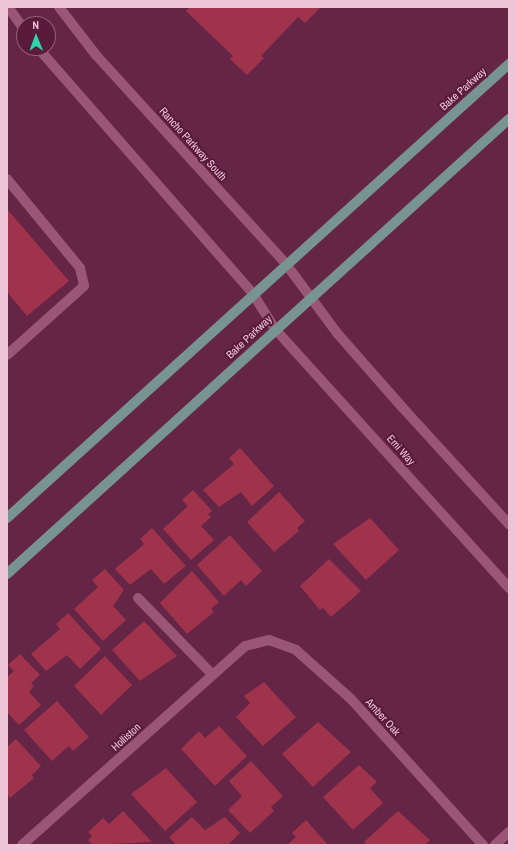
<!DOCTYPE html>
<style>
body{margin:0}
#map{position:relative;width:516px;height:852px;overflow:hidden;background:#652546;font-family:"Archivo Narrow",sans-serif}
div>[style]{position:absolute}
.building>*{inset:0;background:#9f334b}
.minor>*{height:10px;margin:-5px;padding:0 5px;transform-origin:5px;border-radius:5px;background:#9a5676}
.major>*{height:10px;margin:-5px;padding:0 5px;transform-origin:5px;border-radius:5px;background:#789490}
span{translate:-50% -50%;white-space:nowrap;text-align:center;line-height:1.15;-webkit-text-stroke:4px #591a3b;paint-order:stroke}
.street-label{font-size:11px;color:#edc5d6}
.frame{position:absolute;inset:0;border:8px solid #edc5d6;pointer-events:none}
.north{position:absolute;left:16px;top:16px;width:40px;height:40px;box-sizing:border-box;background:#591a3b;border:1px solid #945e79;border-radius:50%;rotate:359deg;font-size:11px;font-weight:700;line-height:16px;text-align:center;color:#edc5d6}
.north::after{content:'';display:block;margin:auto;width:14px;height:18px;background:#2cd5ab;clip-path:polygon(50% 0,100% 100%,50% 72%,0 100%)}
</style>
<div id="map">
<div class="building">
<i style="clip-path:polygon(190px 7px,321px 7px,305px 23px,298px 17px,261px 56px,264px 58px,247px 75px,230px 59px,233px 56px,186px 11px)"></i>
<i style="clip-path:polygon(7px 209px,69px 281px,27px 316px,7px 292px)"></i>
<i style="clip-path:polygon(240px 448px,274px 486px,252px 506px,241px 492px,219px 507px,203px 490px,234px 464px,229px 458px)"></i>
<i style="clip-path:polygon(193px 490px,212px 511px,208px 514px,211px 517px,201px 526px,214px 540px,191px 560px,163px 529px,188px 506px,182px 500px)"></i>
<i style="clip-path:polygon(279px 492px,305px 521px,297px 528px,299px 531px,274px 552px,247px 522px)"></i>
<i style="clip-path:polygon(370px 518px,399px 550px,366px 580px,333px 544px)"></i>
<i style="clip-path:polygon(152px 528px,186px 566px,164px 584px,151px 569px,130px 585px,115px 569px,144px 544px,140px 539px)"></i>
<i style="clip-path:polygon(230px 535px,262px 571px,246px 586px,241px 580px,224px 596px,197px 565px)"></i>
<i style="clip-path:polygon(329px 559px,361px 591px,331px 617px,323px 608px,320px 610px,300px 586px)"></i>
<i style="clip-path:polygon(105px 569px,124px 590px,113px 606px,126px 620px,103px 641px,74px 609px,98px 587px,92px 580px)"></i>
<i style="clip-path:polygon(192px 571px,219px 602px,211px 609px,214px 612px,187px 634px,160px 603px)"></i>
<i style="clip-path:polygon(68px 613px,101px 649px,80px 669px,67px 655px,46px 671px,31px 654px,60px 629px,56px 624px)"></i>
<i style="clip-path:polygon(144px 621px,177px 656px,140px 681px,112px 650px)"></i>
<i style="clip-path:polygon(20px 654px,40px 675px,31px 683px,34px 686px,29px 692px,41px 705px,19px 725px,7px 712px,7px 677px,14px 671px,8px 665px)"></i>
<i style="clip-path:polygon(105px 656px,132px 685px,101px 715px,74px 686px)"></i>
<i style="clip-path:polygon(264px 682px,296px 717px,263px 746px,236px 717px,250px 703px,244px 696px)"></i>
<i style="clip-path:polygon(57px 701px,89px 737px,73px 751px,69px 746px,52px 761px,24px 730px)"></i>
<i style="clip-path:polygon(318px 722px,351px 752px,313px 787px,282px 754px)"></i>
<i style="clip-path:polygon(219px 726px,247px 756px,215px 786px,181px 749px,199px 731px,205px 738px)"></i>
<i style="clip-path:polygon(16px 739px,41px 766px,32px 775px,34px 778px,10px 798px,7px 794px,7px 747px)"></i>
<i style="clip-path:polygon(251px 761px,283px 796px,271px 807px,274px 811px,250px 833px,228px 810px,242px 796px,229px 781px)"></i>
<i style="clip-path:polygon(359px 765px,377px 782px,370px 788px,383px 803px,353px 830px,323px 797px)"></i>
<i style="clip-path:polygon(166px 768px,197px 802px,165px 831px,131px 794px)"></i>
<i style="clip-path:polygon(123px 811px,152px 842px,93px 845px,88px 840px,92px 836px,88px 832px,103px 818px,109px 824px)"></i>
<i style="clip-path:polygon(398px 811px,430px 840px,425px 845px,367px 845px,364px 842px)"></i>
<i style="clip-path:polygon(192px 817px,205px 830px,225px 817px,240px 833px,228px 845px,176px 845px,169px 837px)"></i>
<i style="clip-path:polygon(306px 820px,328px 845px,287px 845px,296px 837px,292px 833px)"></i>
</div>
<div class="minor">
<i style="left:8px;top:7px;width:27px;rotate:54deg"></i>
<i style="left:59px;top:7px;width:61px;rotate:52.4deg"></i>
<i style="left:96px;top:55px;width:282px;rotate:47.7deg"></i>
<i style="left:286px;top:264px;width:86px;rotate:53.5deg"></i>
<i style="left:337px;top:333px;width:98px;rotate:48.7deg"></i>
<i style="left:402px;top:407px;width:159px;rotate:47.6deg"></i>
<i style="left:38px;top:48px;width:327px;rotate:48.8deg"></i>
<i style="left:253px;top:294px;width:41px;rotate:57.8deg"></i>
<i style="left:275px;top:329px;width:349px;rotate:47.9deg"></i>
<i style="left:7px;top:179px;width:115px;rotate:50.6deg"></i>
<i style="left:80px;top:268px;width:18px;rotate:77deg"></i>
<i style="left:84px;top:286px;width:103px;rotate:138.1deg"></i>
<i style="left:138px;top:598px;width:107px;rotate:45.8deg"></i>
<i style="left:22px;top:845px;width:299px;rotate:-41.7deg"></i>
<i style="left:245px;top:646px;width:25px;rotate:-14deg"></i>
<i style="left:269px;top:640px;width:29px;rotate:20deg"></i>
<i style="left:296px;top:650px;width:74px;rotate:41.7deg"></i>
<i style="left:351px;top:699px;width:197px;rotate:47.9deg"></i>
<i style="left:495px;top:845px;width:19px;rotate:-43deg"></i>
</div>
<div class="major">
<i style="left:7px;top:518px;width:677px;rotate:-42.13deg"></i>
<i style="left:7px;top:574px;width:678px;rotate:-42.19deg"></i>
</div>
<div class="street-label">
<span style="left:463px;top:89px;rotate:-42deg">Bake Parkway</span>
<span style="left:193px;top:144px;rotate:48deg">Rancho Parkway South</span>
<span style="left:249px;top:337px;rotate:-43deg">Bake Parkway</span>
<span style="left:401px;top:450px;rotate:48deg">Emi Way</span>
<span style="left:383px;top:717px;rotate:48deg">Amber Oak</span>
<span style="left:126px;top:737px;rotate:-42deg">Holliston</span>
</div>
<div class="frame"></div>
<div class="north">N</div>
</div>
